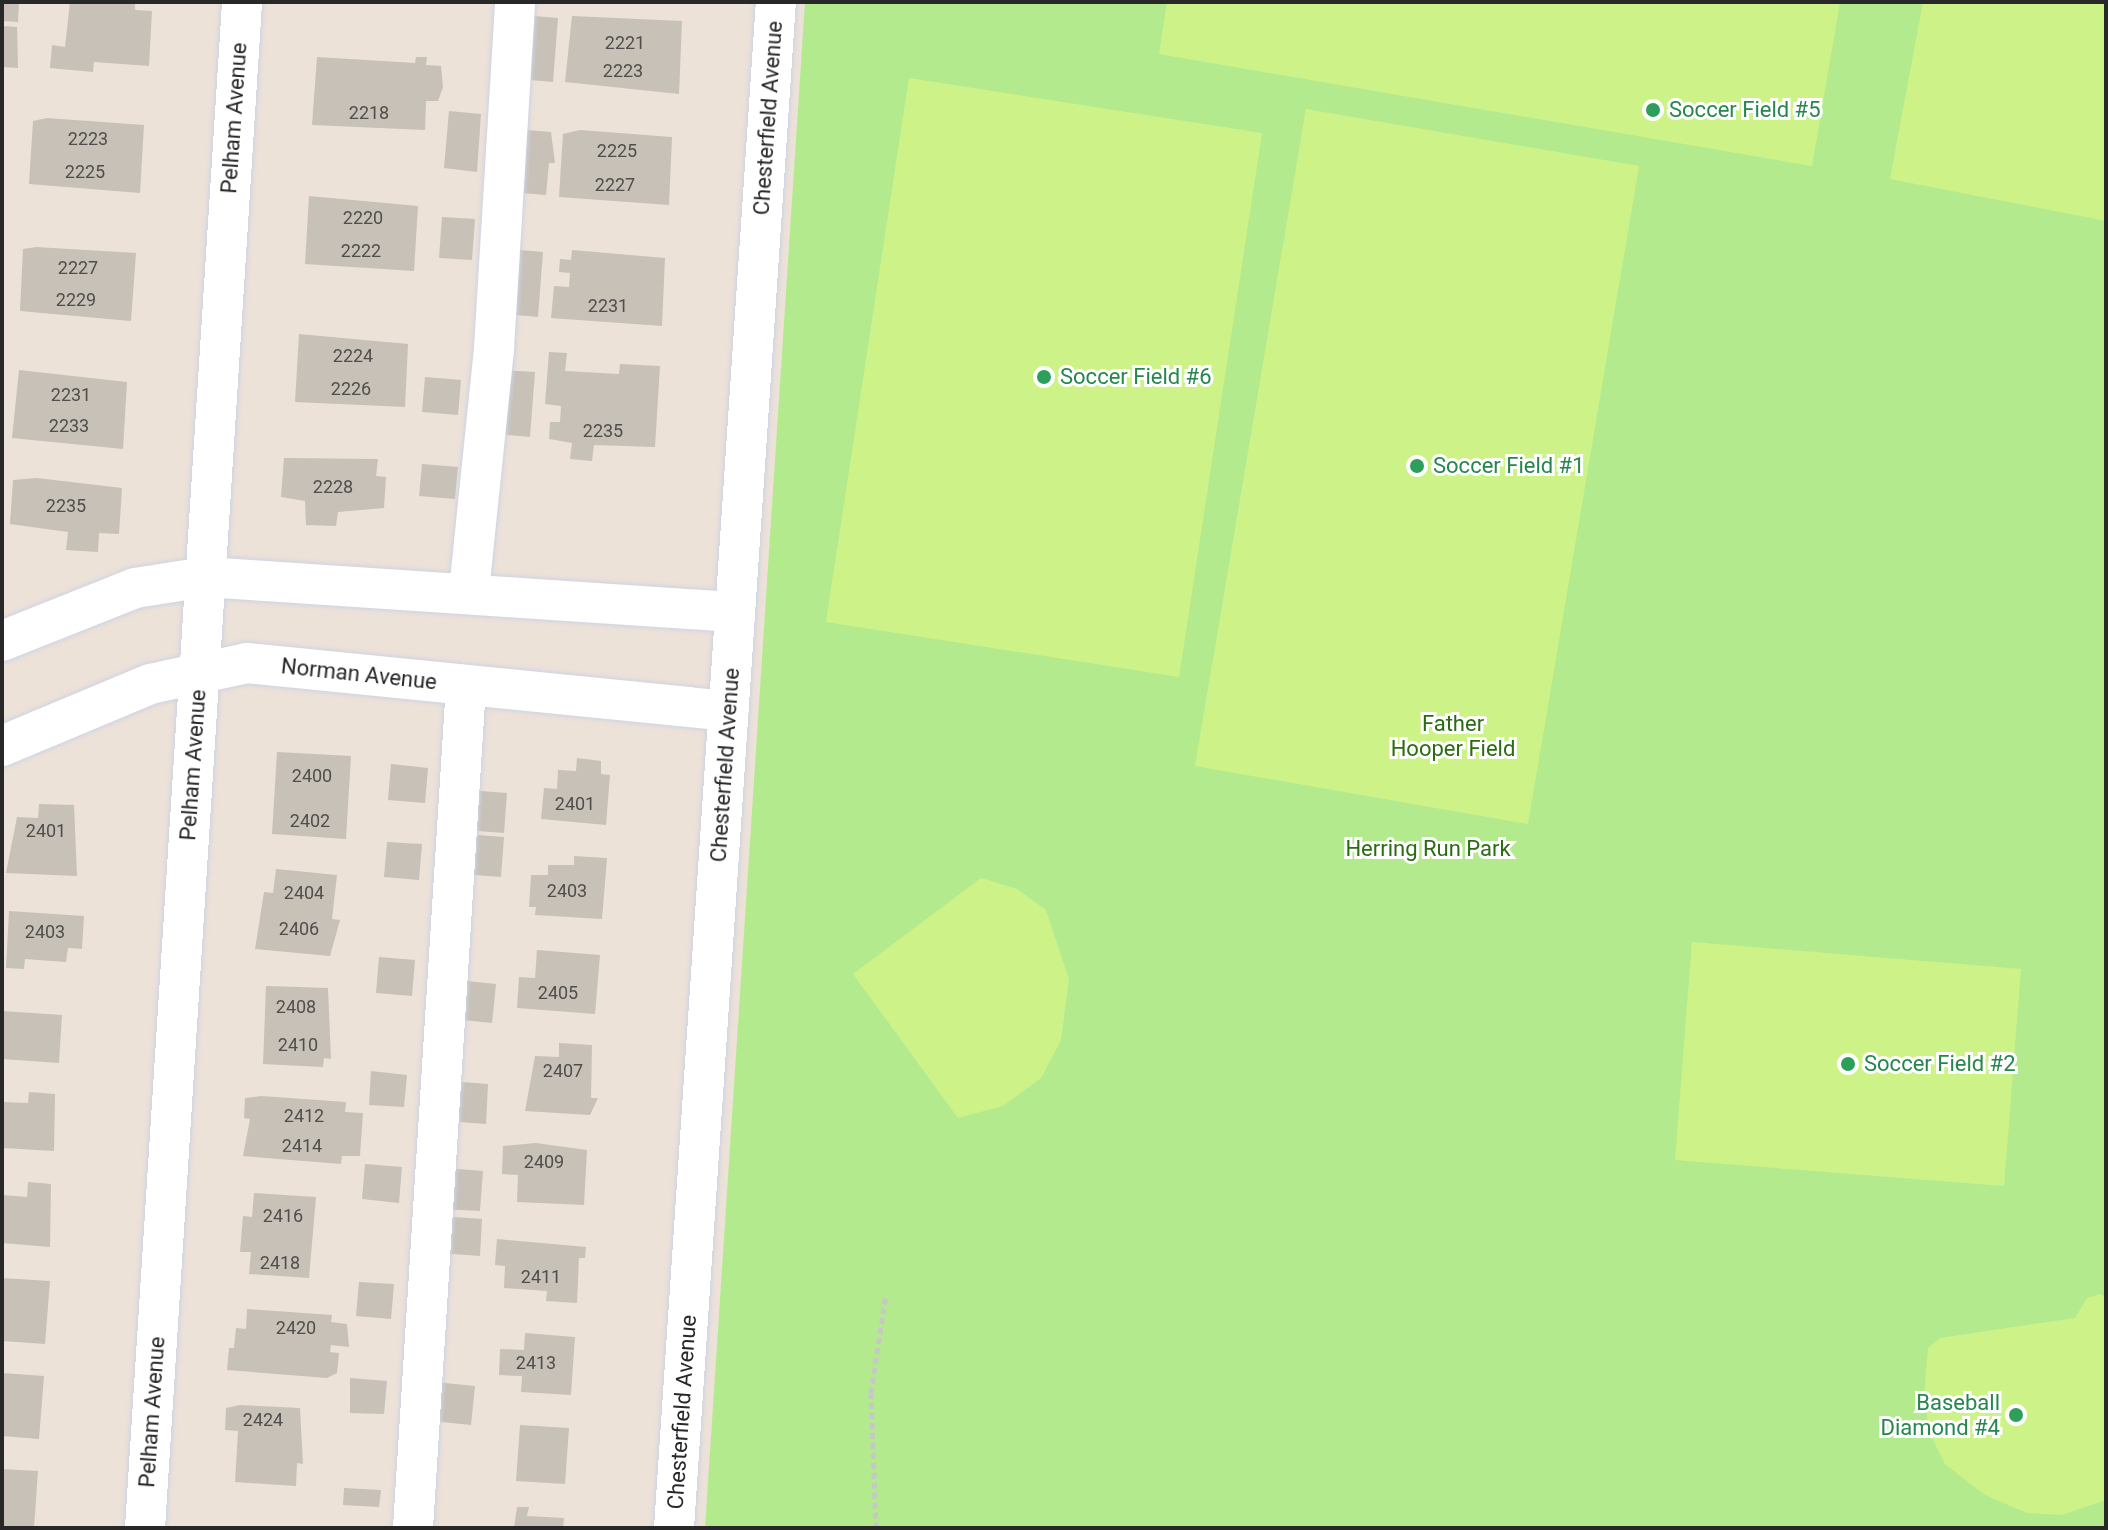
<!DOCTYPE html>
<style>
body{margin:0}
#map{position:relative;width:2108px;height:1530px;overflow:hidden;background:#ede2d8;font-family:Roboto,sans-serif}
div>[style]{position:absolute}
.green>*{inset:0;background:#b4ea8e}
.pitch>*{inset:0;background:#cdf388}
.building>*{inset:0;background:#c7c1b7}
.path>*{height:5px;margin-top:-2.5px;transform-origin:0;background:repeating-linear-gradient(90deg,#c7c7c7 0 6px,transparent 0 10px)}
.roads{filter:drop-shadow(0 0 2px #cdd3e4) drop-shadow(0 0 2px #cdd3e4)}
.minor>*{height:40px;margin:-20px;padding:0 20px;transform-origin:20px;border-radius:20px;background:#fff}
.dots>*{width:22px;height:22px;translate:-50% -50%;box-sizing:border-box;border:4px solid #fff;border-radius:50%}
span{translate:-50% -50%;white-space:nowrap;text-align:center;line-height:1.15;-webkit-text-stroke:6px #fff;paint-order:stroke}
.number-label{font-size:18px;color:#504e4c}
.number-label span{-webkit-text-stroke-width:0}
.leisure-label{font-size:22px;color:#27864d}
.left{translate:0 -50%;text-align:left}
.right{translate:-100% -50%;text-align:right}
.street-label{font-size:22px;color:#282828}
.park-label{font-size:22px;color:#2b6c12}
.frame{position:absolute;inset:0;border:4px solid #282828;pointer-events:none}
</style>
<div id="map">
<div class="green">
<i style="clip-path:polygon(805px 2px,2106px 2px,2106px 1528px,705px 1528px)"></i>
</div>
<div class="pitch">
<i style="clip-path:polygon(1167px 2px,1840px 2px,1812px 166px,1159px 54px)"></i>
<i style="clip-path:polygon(1923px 2px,2106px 2px,2106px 221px,1890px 179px)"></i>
<i style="clip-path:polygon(909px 78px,1262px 133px,1179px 677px,826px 622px)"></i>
<i style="clip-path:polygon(1306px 109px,1639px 166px,1528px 824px,1195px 766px)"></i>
<i style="clip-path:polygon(981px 878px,1017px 889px,1046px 910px,1069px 979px,1061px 1040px,1041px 1078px,1003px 1106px,958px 1118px,853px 974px)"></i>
<i style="clip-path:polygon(1692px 942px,2021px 969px,2004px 1186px,1675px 1160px)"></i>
<i style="clip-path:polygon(2100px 1294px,2106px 1297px,2106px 1500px,2062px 1515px,2027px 1513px,1985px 1495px,1945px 1464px,1930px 1434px,1924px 1396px,1928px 1348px,1940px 1338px,2075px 1318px,2087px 1298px)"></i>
</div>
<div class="building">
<i style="clip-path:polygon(2px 2px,19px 2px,18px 22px,2px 21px)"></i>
<i style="clip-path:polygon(70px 2px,135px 2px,135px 10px,152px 11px,149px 66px,94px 62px,93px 72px,50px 68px,52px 45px,65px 47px)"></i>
<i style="clip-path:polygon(523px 15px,558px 18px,553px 82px,518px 79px)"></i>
<i style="clip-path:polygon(572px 16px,682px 21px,679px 94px,565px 82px)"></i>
<i style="clip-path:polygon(2px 26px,17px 27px,18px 68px,2px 67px)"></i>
<i style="clip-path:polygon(317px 57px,415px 63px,416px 57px,427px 57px,426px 65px,441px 66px,443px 87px,438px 101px,426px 101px,425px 130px,312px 125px)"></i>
<i style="clip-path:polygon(449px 111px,481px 114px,477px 172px,444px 168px)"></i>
<i style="clip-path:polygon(47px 118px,144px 125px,140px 193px,29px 184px,33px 121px)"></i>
<i style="clip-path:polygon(514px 129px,551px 132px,555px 163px,549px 163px,546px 195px,510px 192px)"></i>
<i style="clip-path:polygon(580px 130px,672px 137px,669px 205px,559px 197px,563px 134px)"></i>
<i style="clip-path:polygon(309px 196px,418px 206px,414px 271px,305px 264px)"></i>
<i style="clip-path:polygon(442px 217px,475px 219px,472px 260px,439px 258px)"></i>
<i style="clip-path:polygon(36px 247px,136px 253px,131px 321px,20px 311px,23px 249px)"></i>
<i style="clip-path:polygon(508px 249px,543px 252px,538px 317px,504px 314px)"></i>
<i style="clip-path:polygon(572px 250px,665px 258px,662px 326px,551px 318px,554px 286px,569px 287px,570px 273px,559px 272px,560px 259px,571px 260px)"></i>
<i style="clip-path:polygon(299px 334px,408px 344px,405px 407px,295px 402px)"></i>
<i style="clip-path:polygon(549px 352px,567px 353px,565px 371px,619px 374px,620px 364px,660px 366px,655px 447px,594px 445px,592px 461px,570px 459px,572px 443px,549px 439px,550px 422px,560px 422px,561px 406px,545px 404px)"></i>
<i style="clip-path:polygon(19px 370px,127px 382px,123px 449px,12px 438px)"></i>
<i style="clip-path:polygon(501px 370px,535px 372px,530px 437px,495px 434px)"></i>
<i style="clip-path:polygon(425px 377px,461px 380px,458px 415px,422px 412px)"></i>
<i style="clip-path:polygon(284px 458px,378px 459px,376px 476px,386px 477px,384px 508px,338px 512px,336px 526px,306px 525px,305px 501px,281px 497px)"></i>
<i style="clip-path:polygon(422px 464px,458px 467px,455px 499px,419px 496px)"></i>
<i style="clip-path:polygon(37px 478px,122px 488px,119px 534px,99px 533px,98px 552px,66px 550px,68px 532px,10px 524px,13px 480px)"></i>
<i style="clip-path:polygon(277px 752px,351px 756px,346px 839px,272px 834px)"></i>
<i style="clip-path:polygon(577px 758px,601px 761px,601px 774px,610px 775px,606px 825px,541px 819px,544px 788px,557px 789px,558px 770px,576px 771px)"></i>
<i style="clip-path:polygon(391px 764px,428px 768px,425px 803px,388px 800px)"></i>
<i style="clip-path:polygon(468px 790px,507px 793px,504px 833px,465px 830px)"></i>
<i style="clip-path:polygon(39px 804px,74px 805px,77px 876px,6px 873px,17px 817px,38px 818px)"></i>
<i style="clip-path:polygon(465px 834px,504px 837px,501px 877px,462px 874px)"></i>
<i style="clip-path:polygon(387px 842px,422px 844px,419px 880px,384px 877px)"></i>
<i style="clip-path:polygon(574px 856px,607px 858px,602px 919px,535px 915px,536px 907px,529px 907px,531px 875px,548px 875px,548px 865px,574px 865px)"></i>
<i style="clip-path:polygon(276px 869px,337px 875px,332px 919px,340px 920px,330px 956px,255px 949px,264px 892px,273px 893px)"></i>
<i style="clip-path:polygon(9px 911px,84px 916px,82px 949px,68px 948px,66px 962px,25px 959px,24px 969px,6px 968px)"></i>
<i style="clip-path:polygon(537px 950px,600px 955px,595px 1014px,517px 1008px,519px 977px,535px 978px)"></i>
<i style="clip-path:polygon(379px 957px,415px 960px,412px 996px,376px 993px)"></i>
<i style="clip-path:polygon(457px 980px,496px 984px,492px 1023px,453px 1019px)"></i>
<i style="clip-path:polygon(266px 986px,328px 988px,331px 1059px,324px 1058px,323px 1067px,263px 1064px)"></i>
<i style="clip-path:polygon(2px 1011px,62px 1015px,59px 1063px,2px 1059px)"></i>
<i style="clip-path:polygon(559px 1043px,592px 1045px,591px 1098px,598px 1098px,590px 1115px,525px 1111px,535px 1056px,559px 1057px)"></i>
<i style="clip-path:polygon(371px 1071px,407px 1075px,404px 1107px,369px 1105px)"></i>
<i style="clip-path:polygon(449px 1081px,488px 1084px,486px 1124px,446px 1121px)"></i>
<i style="clip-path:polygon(29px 1092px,55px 1094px,54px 1151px,2px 1148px,2px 1102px,28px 1103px)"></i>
<i style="clip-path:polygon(261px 1096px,346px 1102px,345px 1112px,363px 1113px,360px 1156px,342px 1156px,341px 1164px,243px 1156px,250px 1119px,244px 1118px,245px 1098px)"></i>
<i style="clip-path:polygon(536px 1143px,587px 1150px,584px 1205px,517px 1202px,518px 1175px,502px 1174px,503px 1146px)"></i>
<i style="clip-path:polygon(365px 1164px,402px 1167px,399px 1203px,362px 1199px)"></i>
<i style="clip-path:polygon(445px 1168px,483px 1171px,480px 1211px,442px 1209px)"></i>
<i style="clip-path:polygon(28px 1182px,51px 1184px,50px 1247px,2px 1243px,2px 1195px,27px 1197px)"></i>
<i style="clip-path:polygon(254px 1193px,316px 1197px,309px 1278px,249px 1274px,251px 1252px,240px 1252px,243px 1216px,252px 1217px)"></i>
<i style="clip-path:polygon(440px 1216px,482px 1219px,480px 1256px,438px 1253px)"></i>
<i style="clip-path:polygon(497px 1239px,586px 1247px,585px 1258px,579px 1258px,577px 1303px,546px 1301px,547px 1291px,504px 1288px,505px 1266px,495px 1265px)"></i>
<i style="clip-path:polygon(2px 1278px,50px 1281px,45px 1344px,2px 1341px)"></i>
<i style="clip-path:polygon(359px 1282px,394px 1284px,391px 1319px,356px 1316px)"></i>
<i style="clip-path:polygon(247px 1309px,332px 1315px,331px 1322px,347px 1324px,349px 1347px,331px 1345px,330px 1352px,339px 1353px,337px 1373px,327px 1378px,227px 1370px,229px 1348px,234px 1348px,236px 1328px,246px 1329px)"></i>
<i style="clip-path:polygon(525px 1333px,575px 1337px,571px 1395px,521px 1392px,522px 1376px,499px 1375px,500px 1349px,524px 1350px)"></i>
<i style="clip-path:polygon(2px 1373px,44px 1376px,39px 1439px,2px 1436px)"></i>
<i style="clip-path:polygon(350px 1378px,387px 1381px,384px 1414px,350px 1413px)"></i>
<i style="clip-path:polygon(435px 1382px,475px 1386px,471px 1425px,432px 1421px)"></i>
<i style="clip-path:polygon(240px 1405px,300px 1408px,303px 1464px,297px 1463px,296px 1486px,235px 1482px,238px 1431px,225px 1430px,226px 1408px)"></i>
<i style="clip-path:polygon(520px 1425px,569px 1428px,565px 1484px,516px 1481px)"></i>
<i style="clip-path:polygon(2px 1469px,38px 1471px,34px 1528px,2px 1528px)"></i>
<i style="clip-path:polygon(344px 1488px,381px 1490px,379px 1507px,343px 1505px)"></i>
<i style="clip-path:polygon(517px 1507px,529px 1507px,527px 1516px,564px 1518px,563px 1528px,514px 1528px)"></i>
</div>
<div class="path">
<i style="left:876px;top:1528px;width:135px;rotate:-92.1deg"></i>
<i style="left:871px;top:1393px;width:100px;rotate:-81.4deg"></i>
</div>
<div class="roads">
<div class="minor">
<i style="left:469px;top:591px;width:244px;rotate:-84.1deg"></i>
<i style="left:494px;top:348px;width:347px;rotate:-86.5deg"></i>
<i style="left:2px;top:641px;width:143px;rotate:-21.7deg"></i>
<i style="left:135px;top:588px;width:71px;rotate:-8.9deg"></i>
<i style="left:205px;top:577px;width:529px;rotate:3.79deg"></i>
<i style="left:2px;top:746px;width:160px;rotate:-22.7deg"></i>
<i style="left:150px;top:684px;width:99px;rotate:-12.2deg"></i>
<i style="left:247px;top:663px;width:484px;rotate:5.7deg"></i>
<i style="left:145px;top:1528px;width:1529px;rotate:-86.36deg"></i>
<i style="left:413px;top:1528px;width:845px;rotate:-86.4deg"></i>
<i style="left:674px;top:1528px;width:1529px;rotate:-86.18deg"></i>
</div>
</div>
<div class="dots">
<i style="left:1653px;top:110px;background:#2e9e5b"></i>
<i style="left:1044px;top:377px;background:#2e9e5b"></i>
<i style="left:1417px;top:466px;background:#2e9e5b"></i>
<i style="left:1848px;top:1064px;background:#2e9e5b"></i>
<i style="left:2016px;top:1415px;background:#2e9e5b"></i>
</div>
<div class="number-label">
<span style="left:625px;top:43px">2221</span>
<span style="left:623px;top:71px">2223</span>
<span style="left:369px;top:113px">2218</span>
<span style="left:88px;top:139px">2223</span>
<span style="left:617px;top:151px">2225</span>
<span style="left:85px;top:172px">2225</span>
<span style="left:615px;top:185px">2227</span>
<span style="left:363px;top:218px">2220</span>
<span style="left:361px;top:251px">2222</span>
<span style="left:78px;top:268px">2227</span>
<span style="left:76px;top:300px">2229</span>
<span style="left:608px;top:306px">2231</span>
<span style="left:353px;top:356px">2224</span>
<span style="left:351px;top:389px">2226</span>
<span style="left:71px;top:395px">2231</span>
<span style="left:69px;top:426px">2233</span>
<span style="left:603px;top:431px">2235</span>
<span style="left:333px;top:487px">2228</span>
<span style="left:66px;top:506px">2235</span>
<span style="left:312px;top:776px">2400</span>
<span style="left:575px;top:804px">2401</span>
<span style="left:310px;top:821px">2402</span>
<span style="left:46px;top:831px">2401</span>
<span style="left:567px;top:891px">2403</span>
<span style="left:304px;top:893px">2404</span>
<span style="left:299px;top:929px">2406</span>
<span style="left:45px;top:932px">2403</span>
<span style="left:558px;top:993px">2405</span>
<span style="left:296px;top:1007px">2408</span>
<span style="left:298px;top:1045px">2410</span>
<span style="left:563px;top:1071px">2407</span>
<span style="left:304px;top:1116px">2412</span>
<span style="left:302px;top:1146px">2414</span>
<span style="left:544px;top:1162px">2409</span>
<span style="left:283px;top:1216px">2416</span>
<span style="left:280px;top:1263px">2418</span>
<span style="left:541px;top:1277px">2411</span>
<span style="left:296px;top:1328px">2420</span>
<span style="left:536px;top:1363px">2413</span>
<span style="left:263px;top:1420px">2424</span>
</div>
<div class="leisure-label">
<span class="left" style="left:1669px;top:110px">Soccer Field #5</span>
<span class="left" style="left:1060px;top:377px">Soccer Field #6</span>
<span class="left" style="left:1433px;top:466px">Soccer Field #1</span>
<span class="left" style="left:1864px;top:1064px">Soccer Field #2</span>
<span class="right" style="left:2000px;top:1415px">Baseball<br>Diamond #4</span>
</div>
<div class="street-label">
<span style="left:234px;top:118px;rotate:-86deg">Pelham Avenue</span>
<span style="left:768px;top:118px;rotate:-86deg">Chesterfield Avenue</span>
<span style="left:359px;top:674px;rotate:6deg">Norman Avenue</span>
<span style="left:193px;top:765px;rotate:-86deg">Pelham Avenue</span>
<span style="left:725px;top:765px;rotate:-86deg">Chesterfield Avenue</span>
<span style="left:152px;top:1412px;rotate:-86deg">Pelham Avenue</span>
<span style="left:682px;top:1412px;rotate:-86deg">Chesterfield Avenue</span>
</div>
<div class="park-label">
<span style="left:1453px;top:736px">Father<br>Hooper Field</span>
<span style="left:1428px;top:849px">Herring Run Park</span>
</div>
<div class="frame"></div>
</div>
